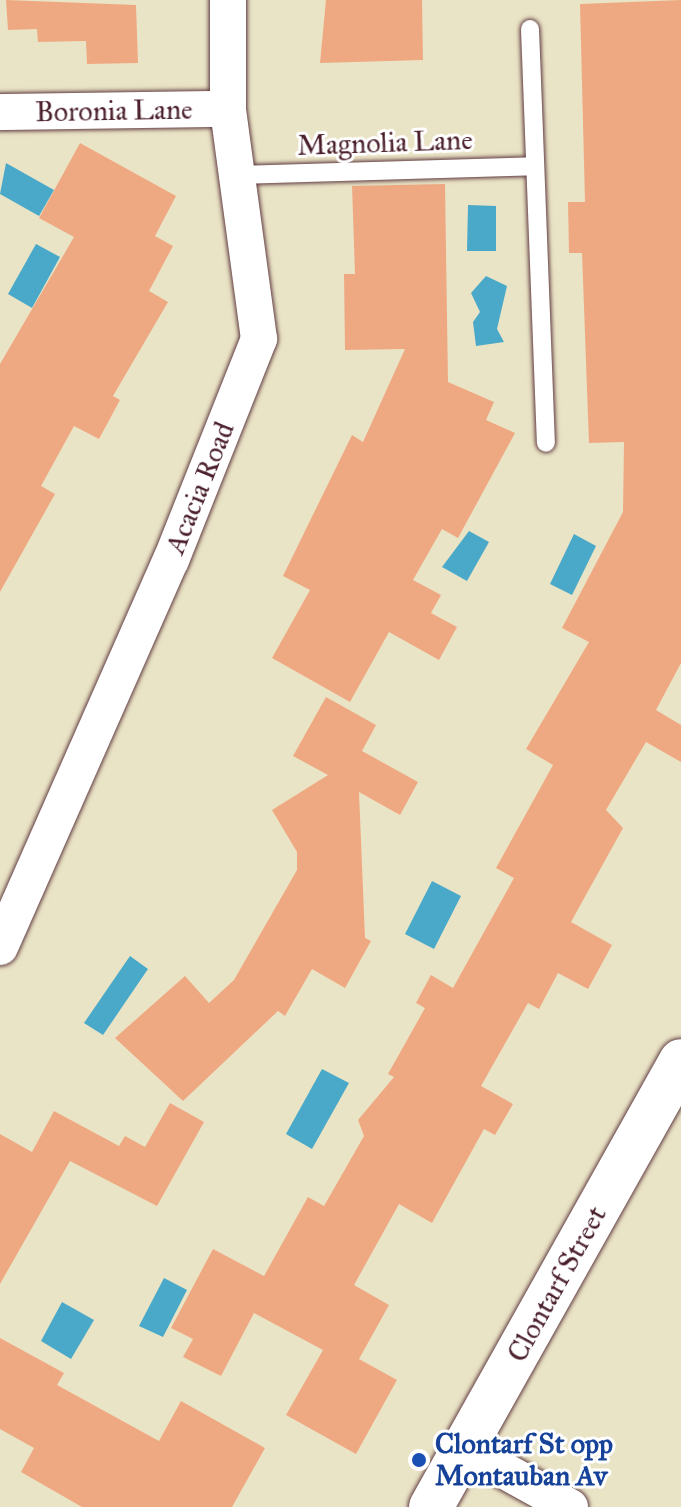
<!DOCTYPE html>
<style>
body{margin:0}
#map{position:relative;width:681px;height:1507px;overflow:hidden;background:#eae4c6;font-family:"IM FELL Great Primer",serif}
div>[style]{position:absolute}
.water>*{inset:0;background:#4aa9c9}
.building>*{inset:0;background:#efa982}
.roads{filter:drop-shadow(0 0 2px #623d42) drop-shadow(0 0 2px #623d42)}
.service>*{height:18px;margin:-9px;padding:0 9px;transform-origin:9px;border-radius:9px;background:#fff}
.minor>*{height:36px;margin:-18px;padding:0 18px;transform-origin:18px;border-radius:18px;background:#fff}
.primary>*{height:44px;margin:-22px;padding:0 22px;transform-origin:22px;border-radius:22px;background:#fff}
.dots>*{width:22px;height:22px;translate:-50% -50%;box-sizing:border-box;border:4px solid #fff;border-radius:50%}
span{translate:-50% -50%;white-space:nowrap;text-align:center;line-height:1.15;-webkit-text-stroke:6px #fff;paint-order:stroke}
.street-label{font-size:28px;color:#4a1f2b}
.transit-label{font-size:28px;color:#164399;font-weight:700}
.left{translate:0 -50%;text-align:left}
</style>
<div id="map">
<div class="water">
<i style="clip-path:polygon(6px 163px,54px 190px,39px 216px,0 194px)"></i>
<i style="clip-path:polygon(468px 205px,496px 206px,496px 251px,467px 251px)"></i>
<i style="clip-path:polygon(36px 244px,60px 257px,32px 308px,8px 294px)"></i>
<i style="clip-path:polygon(486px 276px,507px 286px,497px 329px,504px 342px,476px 346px,473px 322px,480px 312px,471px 293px)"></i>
<i style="clip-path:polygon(469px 531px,489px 542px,467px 581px,442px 567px)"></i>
<i style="clip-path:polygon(574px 534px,596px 546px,572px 595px,550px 584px)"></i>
<i style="clip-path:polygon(432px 881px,461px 896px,434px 949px,405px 934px)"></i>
<i style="clip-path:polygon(130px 956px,148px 969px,103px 1035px,84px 1023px)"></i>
<i style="clip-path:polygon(322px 1069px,349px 1083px,312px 1149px,286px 1134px)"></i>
<i style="clip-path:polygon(164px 1278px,187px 1290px,163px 1337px,139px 1326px)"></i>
<i style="clip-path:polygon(62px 1302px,94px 1320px,71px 1359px,41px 1341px)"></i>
</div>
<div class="building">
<i style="clip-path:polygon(6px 0,136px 5px,138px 63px,87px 64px,86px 41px,38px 42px,37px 29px,8px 30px)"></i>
<i style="clip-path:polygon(326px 0,422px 0,423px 60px,320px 63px)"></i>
<i style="clip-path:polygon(681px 0,681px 663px,656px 710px,681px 725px,681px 762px,646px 742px,606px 810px,623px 828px,571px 922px,612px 945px,588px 989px,558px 973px,539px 1009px,528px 1003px,481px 1086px,513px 1104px,495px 1135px,484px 1129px,432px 1223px,399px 1204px,354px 1285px,389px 1305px,359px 1359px,397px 1380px,356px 1454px,286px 1415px,323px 1350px,254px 1313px,221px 1376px,183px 1357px,193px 1339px,171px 1328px,213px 1249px,264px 1276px,308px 1197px,324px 1206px,364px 1136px,358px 1120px,394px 1077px,388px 1074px,425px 1008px,416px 1003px,431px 975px,453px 988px,514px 878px,496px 868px,553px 765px,526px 749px,589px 642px,562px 628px,623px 512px,624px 442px,589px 443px,582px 253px,569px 253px,568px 202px,585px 202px,580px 4px)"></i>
<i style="clip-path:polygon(80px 143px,176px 196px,155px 236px,173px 246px,149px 291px,168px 302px,113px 396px,120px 400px,99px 439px,74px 426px,41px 486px,55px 494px,0 592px,0 364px,74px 237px,39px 218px)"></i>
<i style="clip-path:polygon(445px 184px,448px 382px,494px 402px,486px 420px,515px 433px,458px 538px,442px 529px,413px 580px,441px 595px,431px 613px,457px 627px,439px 660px,389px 632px,350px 702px,272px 658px,310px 590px,283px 576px,352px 435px,363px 442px,405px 349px,345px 350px,344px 274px,355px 274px,352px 186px)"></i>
<i style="clip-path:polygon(326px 697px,376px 725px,362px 751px,418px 782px,400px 815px,359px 792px,365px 938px,371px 941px,345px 988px,312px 969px,285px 1016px,278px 1011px,183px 1101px,115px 1038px,185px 976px,209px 1003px,234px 980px,297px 870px,297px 852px,272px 810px,328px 775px,293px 756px)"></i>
<i style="clip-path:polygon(170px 1103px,204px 1122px,157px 1206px,70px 1161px,0 1284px,0 1134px,32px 1152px,54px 1111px,119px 1146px,125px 1136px,145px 1147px)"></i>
<i style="clip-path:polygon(0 1338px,64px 1373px,57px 1385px,159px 1441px,181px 1401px,265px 1448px,232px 1507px,82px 1507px,21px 1472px,34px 1448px,0 1429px)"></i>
</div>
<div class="roads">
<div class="service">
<i style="left:530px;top:29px;width:414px;rotate:87.8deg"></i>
<i style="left:238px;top:175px;width:296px;rotate:-1.7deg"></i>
</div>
<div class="minor">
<i style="left:0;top:112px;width:228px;rotate:-0.8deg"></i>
<i style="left:0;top:947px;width:423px;rotate:-66.2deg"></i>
<i style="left:171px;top:560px;width:238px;rotate:-68.3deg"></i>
<i style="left:259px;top:339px;width:232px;rotate:-97.7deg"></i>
<i style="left:228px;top:109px;width:109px;rotate:-90deg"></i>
<i style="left:465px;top:1449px;width:120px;rotate:28.9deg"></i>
</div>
<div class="primary">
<i style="left:431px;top:1507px;width:511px;rotate:-60.73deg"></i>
</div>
</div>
<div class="dots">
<i style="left:419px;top:1460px;background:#1a4fb4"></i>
</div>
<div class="street-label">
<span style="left:114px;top:111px;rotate:-1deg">Boronia Lane</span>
<span style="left:385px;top:143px;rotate:-2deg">Magnolia Lane</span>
<span style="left:200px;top:488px;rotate:-68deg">Acacia Road</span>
<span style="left:557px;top:1284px;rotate:-61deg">Clontarf Street</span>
</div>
<div class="transit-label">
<span class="left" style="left:435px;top:1460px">Clontarf St opp<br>Montauban Av</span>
</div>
</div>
